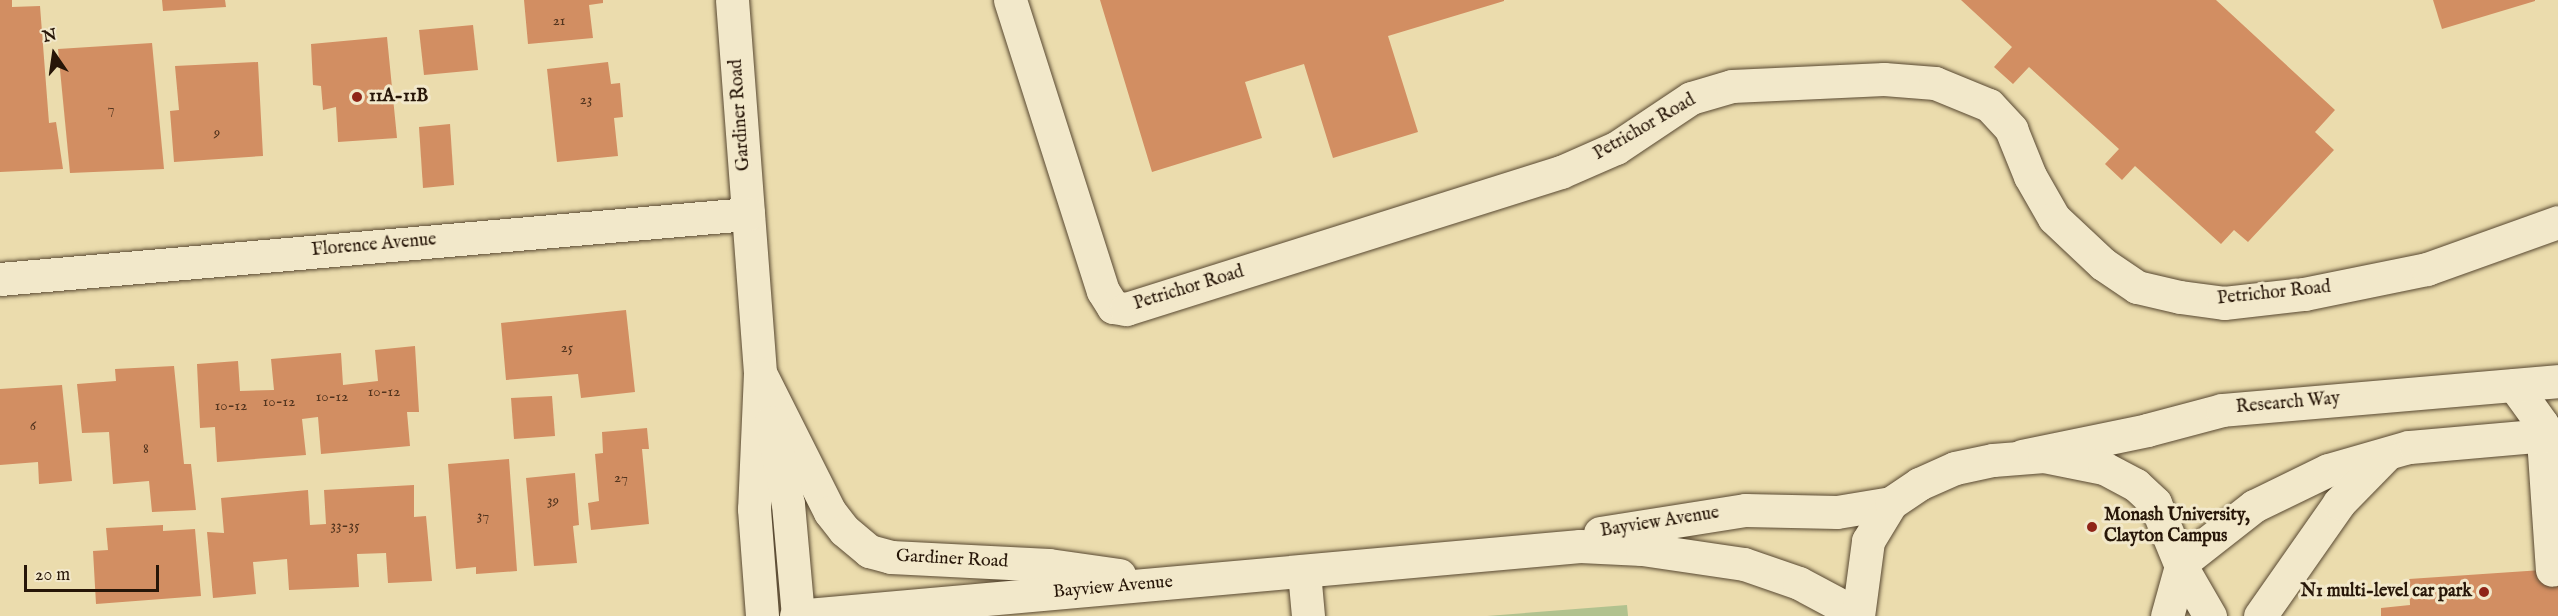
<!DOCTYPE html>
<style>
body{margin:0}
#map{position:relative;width:2558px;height:616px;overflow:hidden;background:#ebdcad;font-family:"IM FELL English",serif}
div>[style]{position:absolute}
.green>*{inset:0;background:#b1c28f}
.building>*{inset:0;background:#d28e62}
.roads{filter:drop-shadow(0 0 2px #584831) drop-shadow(0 0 2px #584831)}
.minor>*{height:33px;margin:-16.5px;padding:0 16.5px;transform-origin:16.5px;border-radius:16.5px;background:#f2e8ca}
.dots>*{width:16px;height:16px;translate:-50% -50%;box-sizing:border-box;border:3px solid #f2e8ca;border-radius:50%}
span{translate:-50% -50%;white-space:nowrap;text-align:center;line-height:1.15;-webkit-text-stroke:6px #f2e8ca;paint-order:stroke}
.number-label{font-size:15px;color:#52341e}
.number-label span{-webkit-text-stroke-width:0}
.poi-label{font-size:18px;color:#271608;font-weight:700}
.left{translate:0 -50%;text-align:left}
.right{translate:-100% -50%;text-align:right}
.street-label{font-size:18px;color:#271608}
.north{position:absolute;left:24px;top:24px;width:60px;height:60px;-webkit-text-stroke:4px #f2e8ca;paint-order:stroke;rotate:347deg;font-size:16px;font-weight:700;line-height:24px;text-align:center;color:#271608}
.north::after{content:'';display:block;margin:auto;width:21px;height:27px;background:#271608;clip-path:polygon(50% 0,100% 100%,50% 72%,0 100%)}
.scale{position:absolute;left:24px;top:565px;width:135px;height:27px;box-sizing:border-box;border:3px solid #271608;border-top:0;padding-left:8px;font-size:18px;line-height:21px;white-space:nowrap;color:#271608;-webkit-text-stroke:4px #f2e8ca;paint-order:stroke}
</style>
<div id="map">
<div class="green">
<i style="clip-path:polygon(1627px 605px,1628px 616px,1487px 616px)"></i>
</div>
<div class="building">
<i style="clip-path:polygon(0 0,12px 0,12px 7px,40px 6px,49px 123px,56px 122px,63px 169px,0 172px)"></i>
<i style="clip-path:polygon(162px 0,225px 0,226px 7px,163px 11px)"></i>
<i style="clip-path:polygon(524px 0,603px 0,603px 3px,589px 5px,593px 38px,528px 44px)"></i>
<i style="clip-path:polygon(1100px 0,1504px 0,1504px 1px,1388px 36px,1418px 132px,1333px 158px,1304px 64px,1245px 82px,1262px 138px,1152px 172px)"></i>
<i style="clip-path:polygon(1961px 0,2216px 0,2335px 110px,2315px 132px,2334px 150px,2248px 242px,2234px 230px,2221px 244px,2135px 166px,2122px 180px,2105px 164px,2119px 149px,2029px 67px,2013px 84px,1994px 67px,2012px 47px)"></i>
<i style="clip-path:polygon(2433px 0,2535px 0,2535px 1px,2442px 29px)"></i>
<i style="clip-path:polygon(473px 25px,478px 70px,424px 75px,419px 30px)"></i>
<i style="clip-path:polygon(387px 37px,397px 138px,338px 142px,336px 107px,323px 110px,321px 86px,313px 85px,311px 44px)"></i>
<i style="clip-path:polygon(152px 43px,164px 169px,70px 173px,58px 49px)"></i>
<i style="clip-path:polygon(258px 62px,263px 156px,174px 162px,170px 111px,179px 110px,175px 66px)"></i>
<i style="clip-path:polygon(608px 62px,611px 84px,620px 83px,623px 117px,614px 118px,618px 156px,557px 162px,547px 69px)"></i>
<i style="clip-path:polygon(450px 124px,454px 185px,423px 188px,419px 127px)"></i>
<i style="clip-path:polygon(626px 310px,635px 392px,581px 398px,578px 374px,506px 380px,501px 323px)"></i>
<i style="clip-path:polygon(415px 346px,419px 412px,407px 412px,410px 446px,321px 454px,318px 417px,302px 419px,306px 455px,217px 462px,215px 427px,200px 428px,197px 364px,238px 361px,240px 391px,274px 390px,271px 359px,341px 353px,343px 385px,378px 381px,375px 350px)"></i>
<i style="clip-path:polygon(174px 366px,184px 464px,191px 464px,196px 510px,152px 512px,149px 481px,113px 484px,109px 432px,82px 433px,77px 384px,116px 381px,115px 369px)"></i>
<i style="clip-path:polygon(62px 385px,72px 481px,39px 484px,38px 462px,0 465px,0 389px)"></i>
<i style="clip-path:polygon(552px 396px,555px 436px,514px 439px,511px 398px)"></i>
<i style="clip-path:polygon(647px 428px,649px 449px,642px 449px,649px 524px,591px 530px,588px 503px,599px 501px,595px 454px,603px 453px,602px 432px)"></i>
<i style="clip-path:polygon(509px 459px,517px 571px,476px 574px,476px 567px,456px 569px,448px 464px)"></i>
<i style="clip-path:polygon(575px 473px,579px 525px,573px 526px,577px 563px,534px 566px,526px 478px)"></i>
<i style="clip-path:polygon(414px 485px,414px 517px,426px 516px,432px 581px,388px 583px,386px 553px,357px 554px,359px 587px,289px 590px,287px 559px,253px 562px,256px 594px,213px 598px,207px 532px,224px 533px,221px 498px,308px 490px,310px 525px,326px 524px,324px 490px)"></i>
<i style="clip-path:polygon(163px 525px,163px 531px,195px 529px,201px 596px,96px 604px,93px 551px,108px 550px,106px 528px)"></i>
<i style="clip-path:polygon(2558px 569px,2558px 616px,2381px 616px,2381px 608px,2410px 605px,2409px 579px)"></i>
</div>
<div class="roads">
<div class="minor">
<i style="left:732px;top:0;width:374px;rotate:85.7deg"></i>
<i style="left:760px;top:373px;width:136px;rotate:92.5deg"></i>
<i style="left:754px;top:509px;width:107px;rotate:85.7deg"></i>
<i style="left:1010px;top:0;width:305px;rotate:72.3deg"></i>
<i style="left:1103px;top:291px;width:19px;rotate:58deg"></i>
<i style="left:1113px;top:307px;width:13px;rotate:9deg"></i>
<i style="left:1126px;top:309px;width:456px;rotate:-17.5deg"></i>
<i style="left:1561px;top:172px;width:60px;rotate:-23.6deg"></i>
<i style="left:1616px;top:148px;width:90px;rotate:-33.7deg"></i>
<i style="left:1691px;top:98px;width:43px;rotate:-16.3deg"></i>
<i style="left:1732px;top:86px;width:152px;rotate:-2.6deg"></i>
<i style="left:1884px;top:79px;width:51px;rotate:4.5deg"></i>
<i style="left:1935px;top:83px;width:58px;rotate:22.2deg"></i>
<i style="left:1989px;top:105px;width:33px;rotate:47deg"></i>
<i style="left:2011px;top:129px;width:51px;rotate:68deg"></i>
<i style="left:2030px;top:176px;width:48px;rotate:60.3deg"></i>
<i style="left:2054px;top:218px;width:67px;rotate:43.2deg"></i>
<i style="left:2103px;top:264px;width:41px;rotate:34.1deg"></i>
<i style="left:2137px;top:287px;width:44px;rotate:13.1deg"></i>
<i style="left:2180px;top:297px;width:44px;rotate:7.8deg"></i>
<i style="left:2224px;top:303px;width:81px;rotate:-6.4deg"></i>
<i style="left:2304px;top:294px;width:126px;rotate:-11.5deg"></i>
<i style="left:2427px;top:269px;width:139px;rotate:-19.7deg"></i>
<i style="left:0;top:279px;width:751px;rotate:-4.97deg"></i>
<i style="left:762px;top:377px;width:151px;rotate:63.3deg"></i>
<i style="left:830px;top:512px;width:23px;rotate:52deg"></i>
<i style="left:844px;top:530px;width:33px;rotate:40deg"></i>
<i style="left:869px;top:551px;width:23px;rotate:15deg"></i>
<i style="left:891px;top:557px;width:158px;rotate:2.9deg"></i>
<i style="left:1049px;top:565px;width:71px;rotate:8.1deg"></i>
<i style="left:2514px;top:385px;width:48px;rotate:54.3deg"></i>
<i style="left:2542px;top:424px;width:146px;rotate:86.1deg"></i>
<i style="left:771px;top:422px;width:84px;rotate:78.3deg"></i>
<i style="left:788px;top:504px;width:112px;rotate:84.9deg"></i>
<i style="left:2022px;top:456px;width:128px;rotate:-11.7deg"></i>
<i style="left:2147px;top:430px;width:78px;rotate:-14.9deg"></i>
<i style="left:2222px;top:410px;width:337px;rotate:-4.9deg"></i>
<i style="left:1600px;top:533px;width:147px;rotate:-9deg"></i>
<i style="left:1745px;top:510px;width:92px;rotate:1.2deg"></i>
<i style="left:1837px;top:512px;width:55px;rotate:-9.5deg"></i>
<i style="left:2180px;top:564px;width:94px;rotate:-38.1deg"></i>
<i style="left:2254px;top:506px;width:82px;rotate:-25.9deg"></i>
<i style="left:2328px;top:470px;width:84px;rotate:-15.9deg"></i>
<i style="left:2409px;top:447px;width:150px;rotate:-5deg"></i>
<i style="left:2181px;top:566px;width:58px;rotate:59.9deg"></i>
<i style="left:1304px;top:572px;width:44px;rotate:84.8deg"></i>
<i style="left:796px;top:616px;width:787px;rotate:-5.1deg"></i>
<i style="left:1580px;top:546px;width:62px;rotate:2.8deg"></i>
<i style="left:1642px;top:549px;width:103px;rotate:8.4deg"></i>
<i style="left:1744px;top:564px;width:58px;rotate:19.1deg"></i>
<i style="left:1799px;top:583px;width:66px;rotate:28.1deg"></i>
<i style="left:1858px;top:616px;width:76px;rotate:-82.4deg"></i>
<i style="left:1868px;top:541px;width:44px;rotate:-58.8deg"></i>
<i style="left:1891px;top:503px;width:34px;rotate:-34deg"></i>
<i style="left:1919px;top:484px;width:39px;rotate:-24deg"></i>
<i style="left:1955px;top:468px;width:39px;rotate:-12deg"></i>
<i style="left:1993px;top:460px;width:51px;rotate:-4.5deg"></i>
<i style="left:2044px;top:456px;width:61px;rotate:11.3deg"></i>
<i style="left:2104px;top:468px;width:36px;rotate:28deg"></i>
<i style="left:2136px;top:485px;width:26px;rotate:43deg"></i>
<i style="left:2155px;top:503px;width:68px;rotate:67.6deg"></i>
<i style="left:2181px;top:566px;width:52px;rotate:105.6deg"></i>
<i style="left:2260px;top:616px;width:138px;rotate:-55deg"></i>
<i style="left:2339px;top:503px;width:66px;rotate:-45.6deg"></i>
</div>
</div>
<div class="dots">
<i style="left:357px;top:97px;background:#8f2418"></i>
<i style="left:2092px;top:527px;background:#8f2418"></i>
<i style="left:2484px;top:592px;background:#8f2418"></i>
</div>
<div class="number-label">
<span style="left:559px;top:21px">21</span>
<span style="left:586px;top:100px">23</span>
<span style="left:111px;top:109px">7</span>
<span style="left:217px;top:133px">9</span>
<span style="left:567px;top:348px">25</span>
<span style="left:384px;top:392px">10-12</span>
<span style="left:332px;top:397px">10-12</span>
<span style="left:279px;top:402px">10-12</span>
<span style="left:231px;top:406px">10-12</span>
<span style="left:33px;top:426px">6</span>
<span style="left:146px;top:449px">8</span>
<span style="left:621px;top:478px">27</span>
<span style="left:553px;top:501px">39</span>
<span style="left:483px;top:516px">37</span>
<span style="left:345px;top:526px">33-35</span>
</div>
<div class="poi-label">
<span class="left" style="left:369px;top:97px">11A-11B</span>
<span class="left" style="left:2104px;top:527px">Monash University,<br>Clayton Campus</span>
<span class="right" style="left:2472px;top:592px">N1 multi-level car park</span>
</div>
<div class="street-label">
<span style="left:741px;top:115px;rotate:-94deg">Gardiner Road</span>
<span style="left:1645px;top:128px;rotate:-30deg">Petrichor Road</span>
<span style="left:374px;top:246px;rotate:-5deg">Florence Avenue</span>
<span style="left:1189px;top:289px;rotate:-17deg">Petrichor Road</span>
<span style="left:2274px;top:294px;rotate:-6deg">Petrichor Road</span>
<span style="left:2288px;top:404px;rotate:-5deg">Research Way</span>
<span style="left:1660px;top:523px;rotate:-9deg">Bayview Avenue</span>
<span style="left:952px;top:560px;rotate:3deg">Gardiner Road</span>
<span style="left:1113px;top:588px;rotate:-5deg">Bayview Avenue</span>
</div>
<div class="north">N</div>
<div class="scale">20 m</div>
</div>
